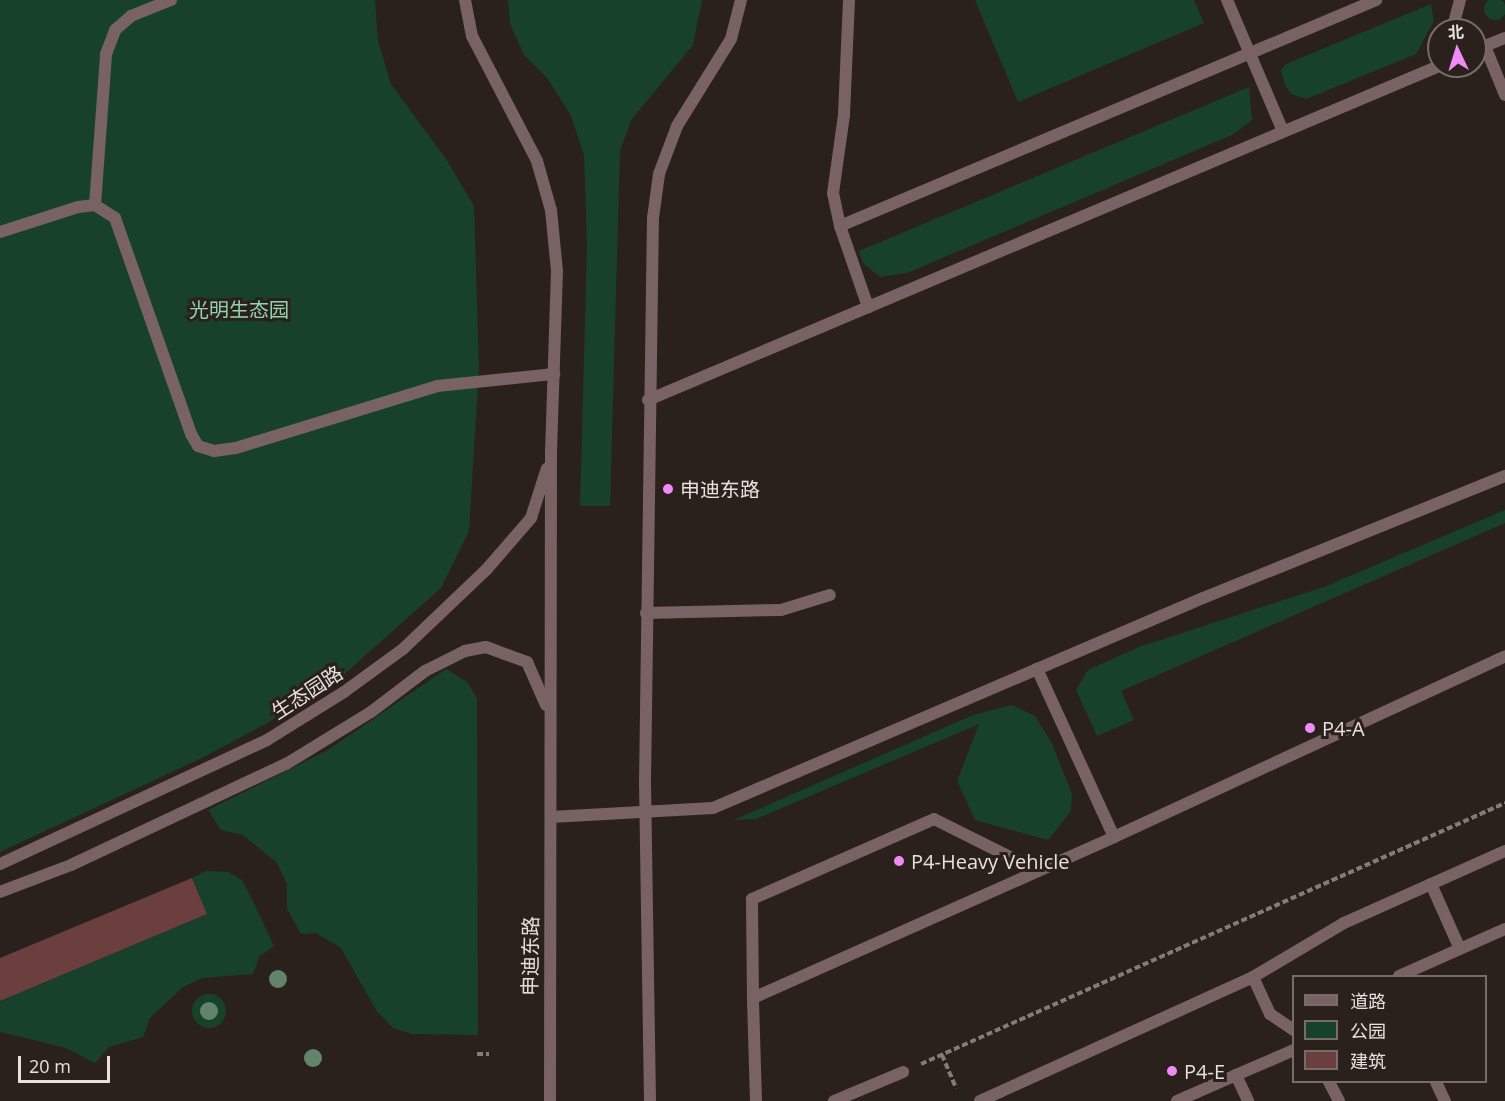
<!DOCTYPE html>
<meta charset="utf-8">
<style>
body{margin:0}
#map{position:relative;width:1505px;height:1101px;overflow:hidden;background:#2a201c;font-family:"Open Sans","Noto Sans SC",sans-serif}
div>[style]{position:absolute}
.green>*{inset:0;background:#18412c}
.round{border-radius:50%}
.building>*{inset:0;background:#6b3f3d}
.path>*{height:4px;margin-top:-2px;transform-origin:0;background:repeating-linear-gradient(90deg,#847b78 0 6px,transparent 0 9px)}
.service>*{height:12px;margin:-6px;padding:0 6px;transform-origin:6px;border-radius:6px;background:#786263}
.pedestrian>*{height:12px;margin:-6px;padding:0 6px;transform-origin:6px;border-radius:6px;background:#786263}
.tertiary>*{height:12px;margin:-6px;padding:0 6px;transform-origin:6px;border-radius:6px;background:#786263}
.trees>*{width:18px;height:18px;margin:-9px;border-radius:50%;background:#61846b}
.dots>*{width:16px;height:16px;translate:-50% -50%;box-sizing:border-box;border:3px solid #2a201c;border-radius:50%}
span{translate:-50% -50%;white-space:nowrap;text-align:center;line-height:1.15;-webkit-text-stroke:6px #2a201c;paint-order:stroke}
.park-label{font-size:20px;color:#8ed5ac}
.poi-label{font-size:20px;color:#e7e0de}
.left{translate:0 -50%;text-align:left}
.street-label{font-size:20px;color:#e7e0de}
.legend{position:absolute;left:1292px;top:975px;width:195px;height:108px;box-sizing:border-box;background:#2a201c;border:2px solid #766d6a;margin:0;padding:8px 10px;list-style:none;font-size:18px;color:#e7e0de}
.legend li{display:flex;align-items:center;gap:12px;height:30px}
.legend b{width:30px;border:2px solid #766d6a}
.north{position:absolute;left:1427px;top:18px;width:60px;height:60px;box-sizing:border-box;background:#2a201c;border:2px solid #766d6a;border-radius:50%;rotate:356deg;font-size:16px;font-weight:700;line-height:24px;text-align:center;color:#e7e0de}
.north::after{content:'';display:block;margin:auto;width:21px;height:27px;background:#f08bf5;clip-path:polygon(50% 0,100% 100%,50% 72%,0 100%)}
.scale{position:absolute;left:18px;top:1056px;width:92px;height:27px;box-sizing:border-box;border:3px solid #e7e0de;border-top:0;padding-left:8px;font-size:18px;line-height:21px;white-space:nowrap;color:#e7e0de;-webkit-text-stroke:4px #2a201c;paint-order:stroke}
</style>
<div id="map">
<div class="green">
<i class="round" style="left:1484px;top:-2px;width:22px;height:22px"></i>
<i style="clip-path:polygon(0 0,375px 0,378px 41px,391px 84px,446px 159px,474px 206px,479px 368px,469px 531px,441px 588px,323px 693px,204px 757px,0 852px)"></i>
<i style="clip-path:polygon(508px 0,702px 0,693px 45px,632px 119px,620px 150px,610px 506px,580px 506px,587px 246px,584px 155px,571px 116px,548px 79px,524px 55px,510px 24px)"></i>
<i style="clip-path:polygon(975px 0,1194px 0,1204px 23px,1018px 102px)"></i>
<i style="clip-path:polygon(1431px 4px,1434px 21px,1416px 54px,1306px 99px,1291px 94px,1285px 85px,1281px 70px,1286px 64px)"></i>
<i style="clip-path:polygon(1249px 87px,1252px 120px,1234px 134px,907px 273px,880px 277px,863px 263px,859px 251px)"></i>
<i style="clip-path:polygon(1505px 510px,1505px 523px,1121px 691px,1134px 720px,1097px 736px,1076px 690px,1088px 670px,1139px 647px,1324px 587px)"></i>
<i style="clip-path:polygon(446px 669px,467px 682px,477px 698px,478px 1035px,412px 1034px,393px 1028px,376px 1010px,341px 948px,316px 933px,301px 934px,287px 909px,287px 884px,277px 863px,243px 835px,221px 830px,208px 810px,328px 750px)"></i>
<i style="clip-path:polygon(1012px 705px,1035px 716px,1052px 743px,1072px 794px,1071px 811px,1048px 840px,975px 820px,957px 781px,979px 724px,756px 819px,734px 820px,973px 715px)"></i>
<i style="clip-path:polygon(206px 871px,228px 872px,242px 880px,253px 901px,274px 946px,259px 957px,253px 974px,202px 978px,183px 987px,150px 1018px,143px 1037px,109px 1047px,95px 1063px,66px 1048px,0 1032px,0 1001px,207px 914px,192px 878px)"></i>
<i class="round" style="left:192px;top:994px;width:34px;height:34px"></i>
</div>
<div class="building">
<i style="clip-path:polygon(192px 878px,207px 914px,0 1001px,0 958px)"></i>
</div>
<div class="path">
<i style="left:477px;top:1054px;width:12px"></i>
<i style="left:942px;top:1055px;width:36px;rotate:67deg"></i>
<i style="left:921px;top:1064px;width:640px;rotate:-24.08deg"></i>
</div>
<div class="service">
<i style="left:849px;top:0;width:115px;rotate:92.5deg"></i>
<i style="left:844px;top:115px;width:79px;rotate:98deg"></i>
<i style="left:833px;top:193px;width:34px;rotate:78deg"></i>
<i style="left:840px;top:226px;width:582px;rotate:-22.86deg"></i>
<i style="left:1227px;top:0;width:142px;rotate:66.9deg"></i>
<i style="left:1452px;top:30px;width:31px;rotate:-75deg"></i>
<i style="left:1485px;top:46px;width:53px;rotate:67.8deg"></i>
<i style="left:1475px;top:50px;width:32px;rotate:-22deg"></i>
<i style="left:95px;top:205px;width:151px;rotate:-85.8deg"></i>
<i style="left:106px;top:54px;width:26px;rotate:-69deg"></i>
<i style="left:115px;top:30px;width:21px;rotate:-41deg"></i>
<i style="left:131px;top:16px;width:43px;rotate:-21.8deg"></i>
<i style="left:840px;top:226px;width:86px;rotate:70.9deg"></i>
<i style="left:0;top:232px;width:82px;rotate:-17.8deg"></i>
<i style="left:78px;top:207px;width:17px;rotate:-7deg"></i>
<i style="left:95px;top:205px;width:24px;rotate:33deg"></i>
<i style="left:115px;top:218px;width:229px;rotate:70.6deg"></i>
<i style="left:191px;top:434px;width:14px;rotate:60deg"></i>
<i style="left:198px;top:446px;width:17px;rotate:17deg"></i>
<i style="left:214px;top:451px;width:22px;rotate:-8deg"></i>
<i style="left:236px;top:448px;width:210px;rotate:-17.1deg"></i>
<i style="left:437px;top:386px;width:118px;rotate:-5.9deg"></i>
<i style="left:648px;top:400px;width:859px;rotate:-22.89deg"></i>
<i style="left:646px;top:613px;width:135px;rotate:-1.3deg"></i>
<i style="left:781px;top:610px;width:51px;rotate:-17deg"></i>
<i style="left:551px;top:817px;width:162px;rotate:-3.2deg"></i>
<i style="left:713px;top:808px;width:533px;rotate:-23.2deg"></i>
<i style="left:1203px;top:598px;width:326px;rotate:-22deg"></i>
<i style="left:1114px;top:837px;width:431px;rotate:-24.8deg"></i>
<i style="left:1431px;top:884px;width:71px;rotate:66deg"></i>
<i style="left:1399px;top:976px;width:116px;rotate:-23.9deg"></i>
<i style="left:1253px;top:977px;width:41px;rotate:65.3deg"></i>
<i style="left:1270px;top:1014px;width:29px;rotate:34deg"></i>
<i style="left:753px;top:998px;width:99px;rotate:-90.6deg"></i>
<i style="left:752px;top:899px;width:199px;rotate:-23.7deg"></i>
<i style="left:934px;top:819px;width:116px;rotate:26.6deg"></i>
<i style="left:1236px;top:1075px;width:63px;rotate:-23.3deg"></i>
<i style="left:1329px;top:1082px;width:21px;rotate:62deg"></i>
<i style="left:1436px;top:1082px;width:21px;rotate:65deg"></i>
<i style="left:756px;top:1101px;width:103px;rotate:-91.7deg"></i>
<i style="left:753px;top:998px;width:395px;rotate:-24deg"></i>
<i style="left:1114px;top:837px;width:185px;rotate:-114.6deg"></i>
<i style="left:980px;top:1101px;width:300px;rotate:-24.4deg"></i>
<i style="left:1253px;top:977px;width:106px;rotate:-30.7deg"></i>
<i style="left:1344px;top:923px;width:176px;rotate:-24.1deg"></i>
<i style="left:1177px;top:1101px;width:64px;rotate:-23.8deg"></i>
<i style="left:1236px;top:1075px;width:29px;rotate:65deg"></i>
</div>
<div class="pedestrian">
<i style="left:834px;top:1101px;width:75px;rotate:-22.8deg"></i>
</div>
<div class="tertiary">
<i style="left:465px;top:0;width:37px;rotate:79deg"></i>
<i style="left:472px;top:36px;width:141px;rotate:62.5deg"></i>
<i style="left:537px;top:161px;width:51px;rotate:74.1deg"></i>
<i style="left:551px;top:210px;width:61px;rotate:84.4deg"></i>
<i style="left:557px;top:271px;width:184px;rotate:91.9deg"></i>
<i style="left:551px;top:455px;width:646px;rotate:90.09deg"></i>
<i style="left:0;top:864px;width:294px;rotate:-24.9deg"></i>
<i style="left:267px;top:740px;width:91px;rotate:-31.9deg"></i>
<i style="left:344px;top:692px;width:73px;rotate:-36.1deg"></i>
<i style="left:403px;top:649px;width:115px;rotate:-43.6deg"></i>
<i style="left:486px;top:570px;width:69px;rotate:-49.1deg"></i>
<i style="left:531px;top:518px;width:52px;rotate:-72.3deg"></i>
<i style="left:0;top:892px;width:76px;rotate:-20.8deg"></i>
<i style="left:71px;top:865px;width:238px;rotate:-25.2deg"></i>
<i style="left:286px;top:764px;width:100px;rotate:-31.5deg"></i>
<i style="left:371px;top:712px;width:68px;rotate:-37.2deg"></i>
<i style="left:425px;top:671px;width:45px;rotate:-26.6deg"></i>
<i style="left:465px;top:651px;width:21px;rotate:-11deg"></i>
<i style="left:486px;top:647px;width:44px;rotate:20.1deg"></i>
<i style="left:527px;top:662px;width:47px;rotate:66.2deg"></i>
<i style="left:650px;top:1101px;width:319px;rotate:-90.9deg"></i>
<i style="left:645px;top:782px;width:564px;rotate:-89.19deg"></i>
<i style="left:653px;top:218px;width:44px;rotate:-82.2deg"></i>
<i style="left:659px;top:174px;width:51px;rotate:-69.4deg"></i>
<i style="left:677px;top:126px;width:102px;rotate:-58.2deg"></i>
<i style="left:731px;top:39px;width:40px;rotate:-75.6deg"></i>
</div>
<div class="trees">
<i style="left:278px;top:979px"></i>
<i style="left:209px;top:1011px"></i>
<i style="left:313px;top:1058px"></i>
</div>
<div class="dots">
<i style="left:668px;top:489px;background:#f08bf5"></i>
<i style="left:1310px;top:728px;background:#f08bf5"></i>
<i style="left:899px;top:861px;background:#f08bf5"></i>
<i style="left:1172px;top:1071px;background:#f08bf5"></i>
</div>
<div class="park-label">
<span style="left:239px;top:309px">光明生态园</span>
</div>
<div class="poi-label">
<span class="left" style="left:680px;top:489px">申迪东路</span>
<span class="left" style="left:1322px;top:728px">P4-A</span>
<span class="left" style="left:911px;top:861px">P4-Heavy Vehicle</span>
<span class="left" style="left:1184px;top:1071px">P4-E</span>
</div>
<div class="street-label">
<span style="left:307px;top:692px;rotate:-33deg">生态园路</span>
<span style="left:530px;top:956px;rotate:-89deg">申迪东路</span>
</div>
<ul class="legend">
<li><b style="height:8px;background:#786263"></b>道路</li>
<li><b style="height:16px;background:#18412c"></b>公园</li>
<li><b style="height:16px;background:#6b3f3d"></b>建筑</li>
</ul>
<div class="north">北</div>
<div class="scale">20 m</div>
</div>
